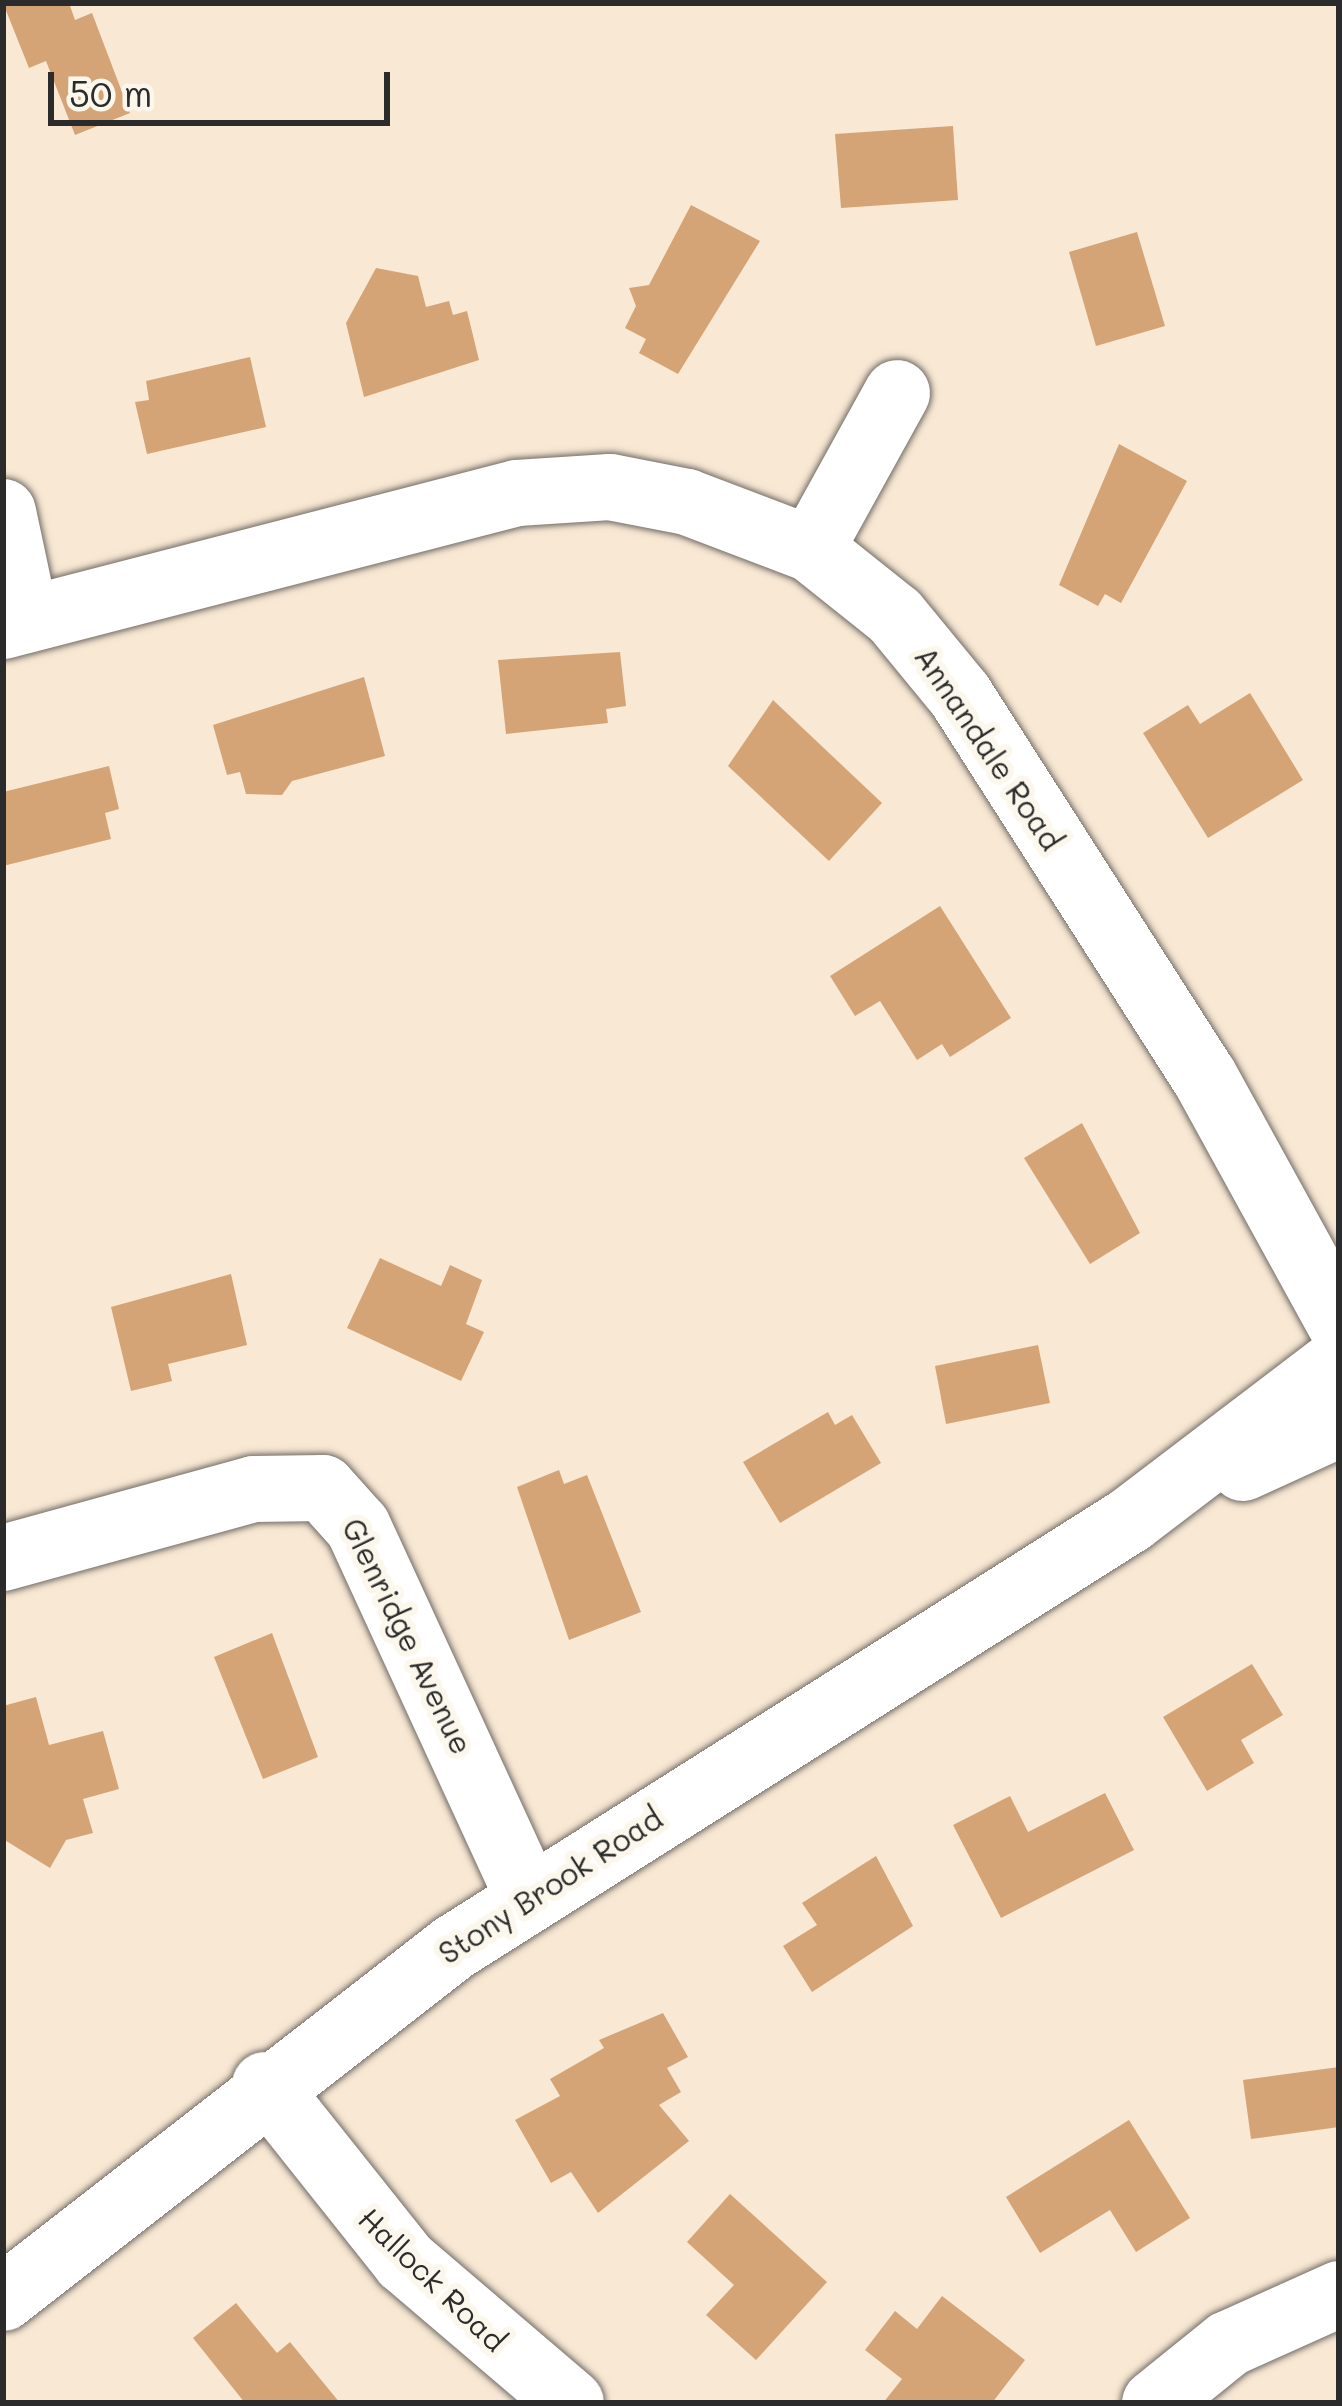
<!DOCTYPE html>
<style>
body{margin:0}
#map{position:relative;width:1342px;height:2406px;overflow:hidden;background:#f8e8d4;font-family:Mali,sans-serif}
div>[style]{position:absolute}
.building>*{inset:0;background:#d5a476}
.roads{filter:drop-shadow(0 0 3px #736d66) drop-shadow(0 0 3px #736d66)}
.minor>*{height:66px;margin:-33px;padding:0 33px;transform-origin:33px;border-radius:33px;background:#fff}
.major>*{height:66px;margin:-33px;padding:0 33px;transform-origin:33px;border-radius:33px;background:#fff}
span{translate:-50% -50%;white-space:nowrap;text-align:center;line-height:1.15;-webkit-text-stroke:12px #fbf7ec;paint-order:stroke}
.street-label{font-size:30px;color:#2b2b2b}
.frame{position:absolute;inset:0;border:6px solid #2b2b2b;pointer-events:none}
.scale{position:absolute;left:48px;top:72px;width:342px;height:54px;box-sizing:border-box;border:6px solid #2b2b2b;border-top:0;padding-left:15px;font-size:36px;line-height:42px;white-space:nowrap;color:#2b2b2b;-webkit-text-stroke:9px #fbf7ec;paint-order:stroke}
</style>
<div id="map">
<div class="building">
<i style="clip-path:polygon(3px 3px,69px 3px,75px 20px,92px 13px,130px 113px,75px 135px,46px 61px,29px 68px)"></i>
<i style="clip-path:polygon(953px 126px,958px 200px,841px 208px,835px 134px)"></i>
<i style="clip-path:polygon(691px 205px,760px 241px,678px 374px,639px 353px,646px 339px,625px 328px,636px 306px,629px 288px,649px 285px)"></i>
<i style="clip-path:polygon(1137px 232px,1165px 326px,1096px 346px,1069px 252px)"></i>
<i style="clip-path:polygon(376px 268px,418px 276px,426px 307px,449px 301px,453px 315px,467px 311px,479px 360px,364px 397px,346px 323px)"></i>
<i style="clip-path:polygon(250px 357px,266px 427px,147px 454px,135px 402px,149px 400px,146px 381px)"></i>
<i style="clip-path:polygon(1119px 444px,1187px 481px,1121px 603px,1105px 594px,1098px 606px,1059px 585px)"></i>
<i style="clip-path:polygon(620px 652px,626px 706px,606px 709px,608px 723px,506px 734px,498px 660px)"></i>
<i style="clip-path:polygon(364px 677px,385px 756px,292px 781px,282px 795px,246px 794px,240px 772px,227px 775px,213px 725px)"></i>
<i style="clip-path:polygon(1250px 693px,1303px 780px,1208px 838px,1143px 733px,1188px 705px,1200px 724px)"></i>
<i style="clip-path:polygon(773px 700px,882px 803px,829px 861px,728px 766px)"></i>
<i style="clip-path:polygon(109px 766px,119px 809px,105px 813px,111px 839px,3px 866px,3px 792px)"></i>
<i style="clip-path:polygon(940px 906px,1011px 1018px,950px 1057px,942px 1044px,917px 1060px,880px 1001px,855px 1016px,830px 976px)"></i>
<i style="clip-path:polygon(1082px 1123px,1140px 1233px,1090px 1264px,1024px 1158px)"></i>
<i style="clip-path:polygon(380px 1258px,441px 1286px,450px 1265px,482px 1280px,466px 1324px,484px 1332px,461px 1381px,347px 1328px)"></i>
<i style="clip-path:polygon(231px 1274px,247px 1345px,168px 1364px,172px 1381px,131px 1391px,111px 1307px)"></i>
<i style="clip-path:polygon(1038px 1345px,1050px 1403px,946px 1424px,935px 1366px)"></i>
<i style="clip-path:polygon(828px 1412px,835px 1425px,852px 1415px,881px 1463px,780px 1523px,743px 1462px)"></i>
<i style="clip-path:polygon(559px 1470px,564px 1484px,587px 1475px,641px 1612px,569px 1640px,517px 1487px)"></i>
<i style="clip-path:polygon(272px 1633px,318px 1757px,263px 1779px,214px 1657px)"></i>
<i style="clip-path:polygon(1252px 1664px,1283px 1715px,1241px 1740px,1254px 1763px,1207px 1791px,1163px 1717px)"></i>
<i style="clip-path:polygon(36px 1697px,49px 1745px,103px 1731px,119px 1789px,83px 1799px,93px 1833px,66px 1840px,50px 1868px,3px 1839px,3px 1706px)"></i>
<i style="clip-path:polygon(1105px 1793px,1134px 1850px,1001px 1918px,953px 1825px,1010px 1796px,1028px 1832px)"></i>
<i style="clip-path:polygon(876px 1856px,913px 1926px,812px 1992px,783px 1946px,817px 1925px,802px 1903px)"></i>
<i style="clip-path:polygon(663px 2013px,688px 2057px,667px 2068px,681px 2092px,659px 2105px,689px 2141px,598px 2213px,571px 2172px,551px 2183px,515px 2120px,560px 2096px,550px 2079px,604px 2048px,599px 2040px)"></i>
<i style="clip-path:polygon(1339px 2067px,1339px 2127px,1251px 2139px,1243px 2080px)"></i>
<i style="clip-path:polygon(1129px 2120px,1190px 2218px,1136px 2252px,1110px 2210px,1040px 2253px,1006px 2197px)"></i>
<i style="clip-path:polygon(730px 2194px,827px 2282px,756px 2360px,706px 2315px,734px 2285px,687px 2242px)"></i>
<i style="clip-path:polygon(942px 2296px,1025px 2360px,992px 2403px,883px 2403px,902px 2379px,865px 2350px,895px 2311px,917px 2329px)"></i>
<i style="clip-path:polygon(236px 2303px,277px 2353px,290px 2342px,340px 2403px,245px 2403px,193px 2338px)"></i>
</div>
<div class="roads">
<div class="minor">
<i style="left:3px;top:512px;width:110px;rotate:78deg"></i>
<i style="left:811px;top:549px;width:178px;rotate:-61.1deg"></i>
<i style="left:3px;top:626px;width:531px;rotate:-14.51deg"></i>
<i style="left:517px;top:493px;width:93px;rotate:-3.7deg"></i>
<i style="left:610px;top:487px;width:78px;rotate:11deg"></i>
<i style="left:687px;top:502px;width:133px;rotate:20.8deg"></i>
<i style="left:811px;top:549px;width:107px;rotate:38.6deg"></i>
<i style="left:895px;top:616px;width:102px;rotate:50.6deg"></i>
<i style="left:960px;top:695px;width:452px;rotate:57.4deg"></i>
<i style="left:1204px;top:1076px;width:281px;rotate:61.2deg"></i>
<i style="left:3px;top:1558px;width:260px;rotate:-15.4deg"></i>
<i style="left:254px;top:1489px;width:69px;rotate:-0.8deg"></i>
<i style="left:323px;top:1488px;width:52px;rotate:48.1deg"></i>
<i style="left:358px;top:1527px;width:407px;rotate:65.3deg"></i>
<i style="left:265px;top:2085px;width:225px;rotate:51.5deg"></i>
<i style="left:405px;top:2261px;width:218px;rotate:40.5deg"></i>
<i style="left:1155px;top:2403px;width:94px;rotate:-38.9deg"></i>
<i style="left:1228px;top:2344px;width:122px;rotate:-24.2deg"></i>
</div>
<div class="major">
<i style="left:1243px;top:1468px;width:106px;rotate:-24.6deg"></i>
<i style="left:3px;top:2298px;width:570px;rotate:-37.87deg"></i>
<i style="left:453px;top:1948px;width:801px;rotate:-32.3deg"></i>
<i style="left:1130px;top:1520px;width:263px;rotate:-37.3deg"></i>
</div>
</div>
<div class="street-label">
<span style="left:989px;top:748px;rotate:56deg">Annandale Road</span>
<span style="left:408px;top:1636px;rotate:64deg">Glenridge Avenue</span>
<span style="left:550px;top:1885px;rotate:-33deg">Stony Brook Road</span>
<span style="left:433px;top:2279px;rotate:44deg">Hallock Road</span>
</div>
<div class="frame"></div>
<div class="scale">50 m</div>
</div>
